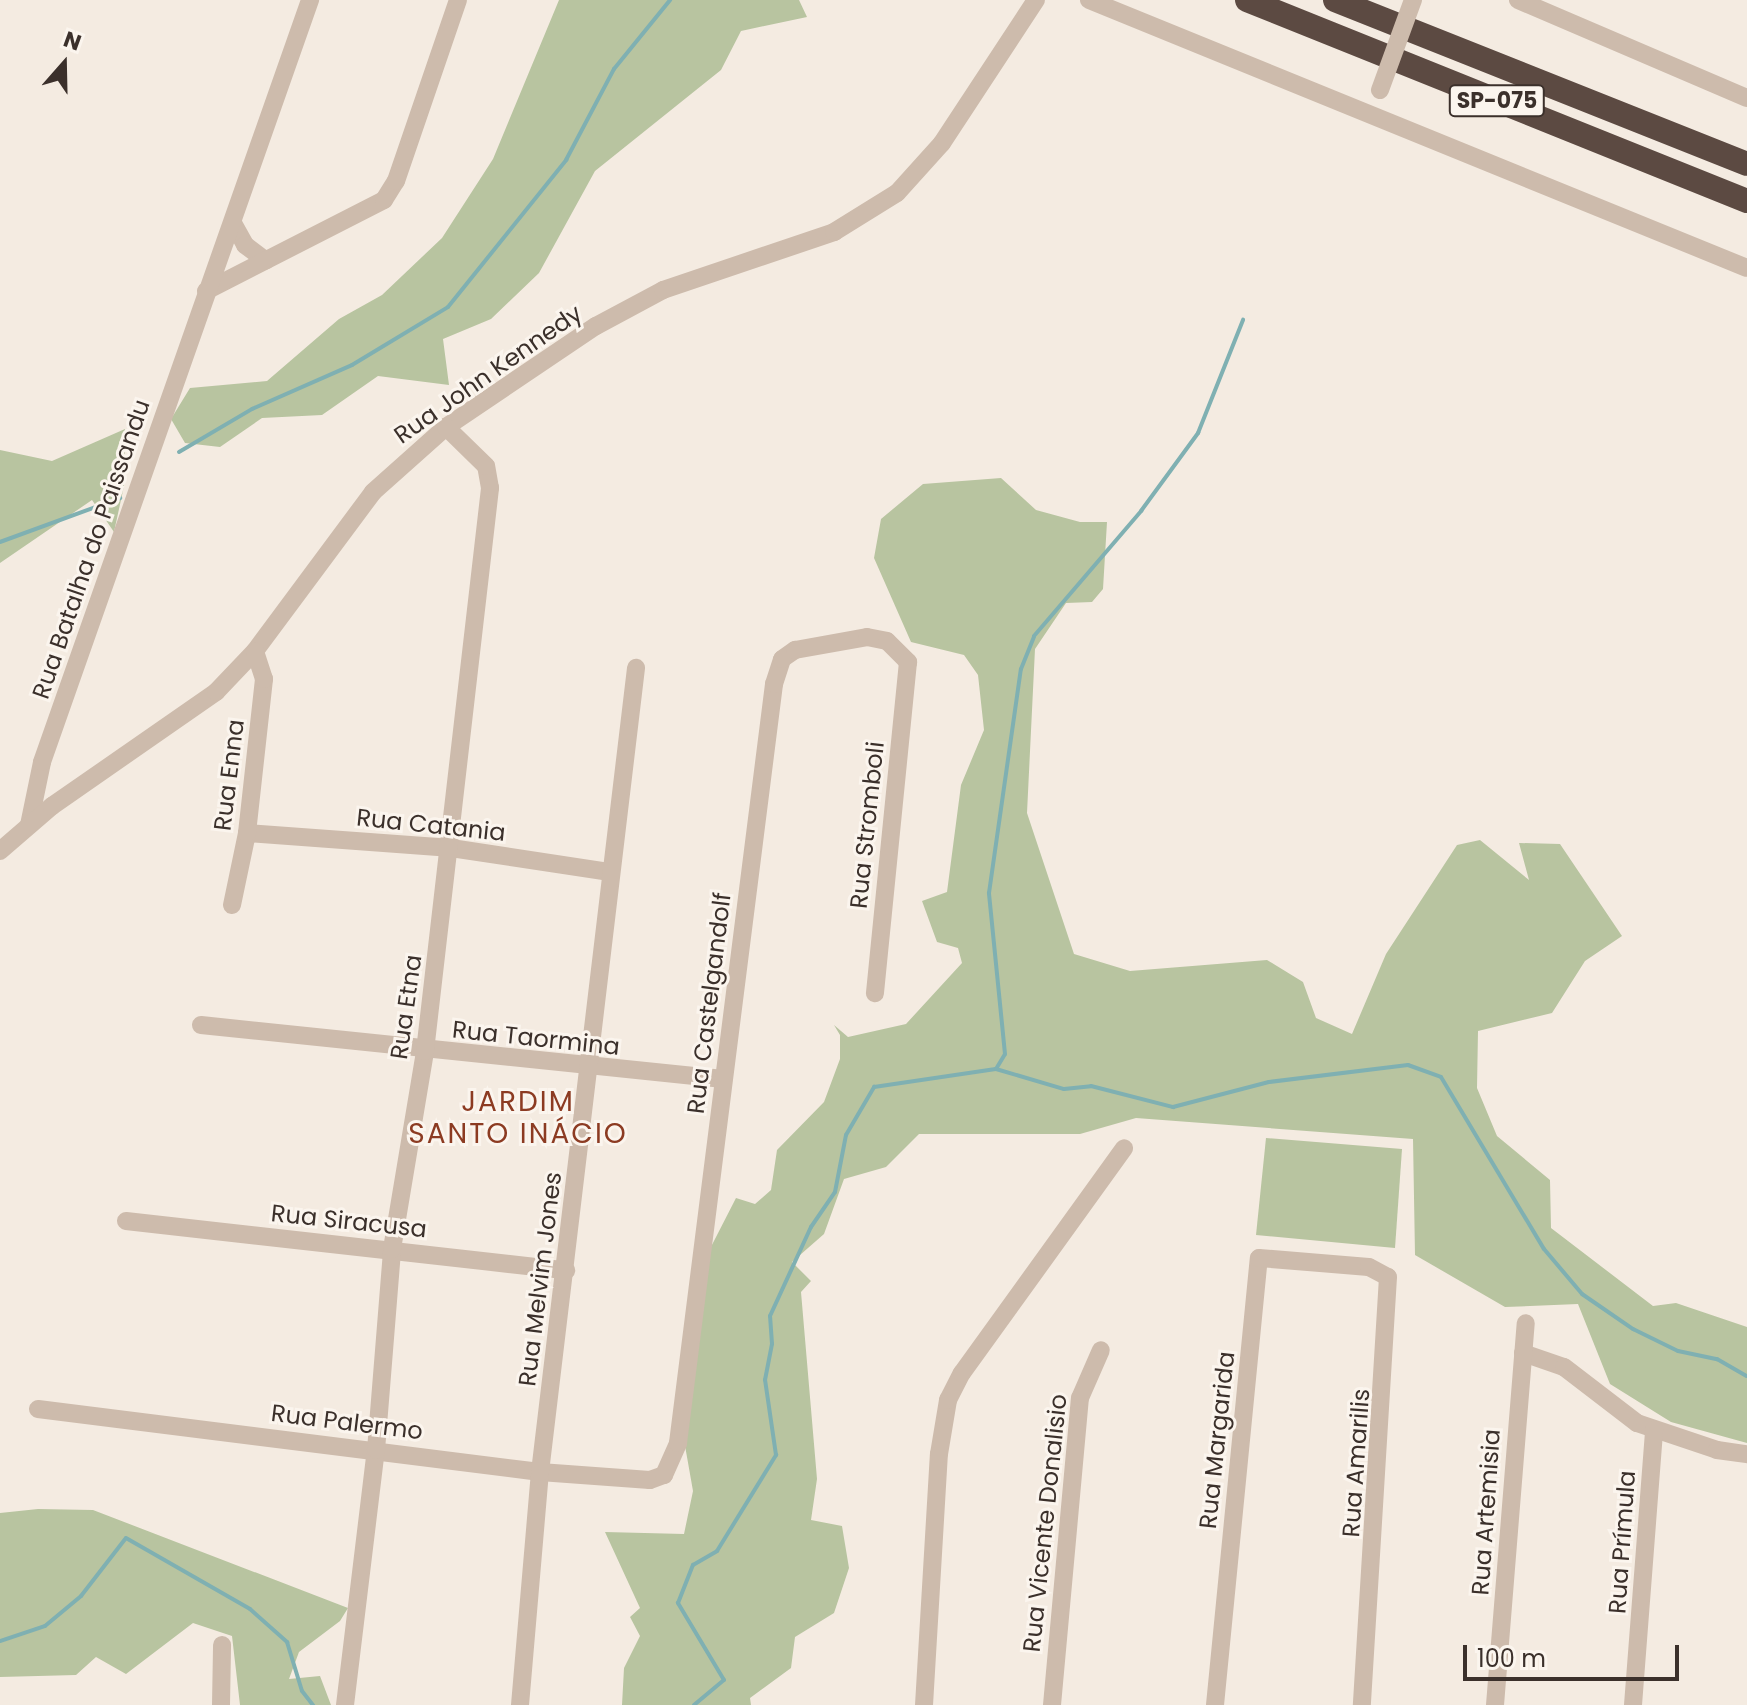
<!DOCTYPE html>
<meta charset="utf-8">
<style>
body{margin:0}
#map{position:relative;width:1747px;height:1705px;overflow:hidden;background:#f4ebe1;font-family:Poppins,sans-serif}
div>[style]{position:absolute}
.green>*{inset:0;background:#b8c4a0}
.stream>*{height:4px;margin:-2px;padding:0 2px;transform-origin:2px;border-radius:2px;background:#7fb0b2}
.minor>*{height:18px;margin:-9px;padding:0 9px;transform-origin:9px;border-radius:9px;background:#cdbbac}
.highway>*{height:24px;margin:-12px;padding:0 12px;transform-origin:12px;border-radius:12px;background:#5c4a42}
.minor-bridge>*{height:18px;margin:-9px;padding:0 9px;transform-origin:9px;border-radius:9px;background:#cdbbac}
span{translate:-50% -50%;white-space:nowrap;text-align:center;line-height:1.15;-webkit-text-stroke:6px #fbf5ee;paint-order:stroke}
.shield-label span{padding:2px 6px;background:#fbf5ee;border:2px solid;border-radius:6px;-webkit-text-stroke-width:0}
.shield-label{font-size:22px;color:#3b302b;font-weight:700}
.street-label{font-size:24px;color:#3b302b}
.quarter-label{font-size:28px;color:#8c3b22;letter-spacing:2px}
.north{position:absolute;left:24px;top:24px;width:80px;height:80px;-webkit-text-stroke:6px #fbf5ee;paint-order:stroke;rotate:20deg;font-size:22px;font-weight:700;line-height:32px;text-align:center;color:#3b302b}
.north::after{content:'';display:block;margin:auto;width:28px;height:36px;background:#3b302b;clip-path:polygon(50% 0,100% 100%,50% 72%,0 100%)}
.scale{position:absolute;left:1463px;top:1645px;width:216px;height:36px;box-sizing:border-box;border:4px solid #3b302b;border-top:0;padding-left:10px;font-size:24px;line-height:28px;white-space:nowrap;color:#3b302b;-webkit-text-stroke:6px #fbf5ee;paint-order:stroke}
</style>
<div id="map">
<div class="green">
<i style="clip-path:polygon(559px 0,799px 0,807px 17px,741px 31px,721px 70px,595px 171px,539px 273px,491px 319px,443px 339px,449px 385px,378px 376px,322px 415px,262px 418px,220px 447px,185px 443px,171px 419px,190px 388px,267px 381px,339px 319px,382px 295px,442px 238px,493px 159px)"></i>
<i style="clip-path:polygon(125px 429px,124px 486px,114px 532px,92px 500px,0 563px,0 450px,52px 461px)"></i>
<i style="clip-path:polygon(1001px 478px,1036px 510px,1080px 522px,1107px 522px,1103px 589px,1092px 602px,1066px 603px,1035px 649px,1027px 813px,1074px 954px,1130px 971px,1267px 960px,1303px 982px,1316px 1018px,1352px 1034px,1386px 954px,1457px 845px,1480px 840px,1529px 880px,1519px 843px,1560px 844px,1622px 936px,1585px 961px,1552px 1013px,1478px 1031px,1477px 1088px,1497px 1136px,1550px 1180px,1551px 1228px,1653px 1306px,1676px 1303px,1747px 1327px,1747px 1443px,1671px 1422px,1610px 1384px,1578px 1304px,1505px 1307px,1415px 1255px,1413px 1139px,1136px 1118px,1080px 1134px,919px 1134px,886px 1167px,844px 1179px,824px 1234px,792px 1262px,811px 1281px,801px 1292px,817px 1479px,811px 1520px,842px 1526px,849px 1568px,834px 1613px,795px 1637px,791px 1668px,750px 1698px,751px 1705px,622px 1705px,624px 1668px,640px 1636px,630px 1617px,640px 1608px,605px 1532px,684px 1534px,693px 1491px,678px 1406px,694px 1280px,736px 1198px,755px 1204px,771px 1190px,777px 1150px,824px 1102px,840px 1059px,840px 1035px,834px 1025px,848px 1037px,906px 1024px,962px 963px,958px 948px,937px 942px,922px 901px,947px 892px,961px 785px,984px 730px,978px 675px,964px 655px,911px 642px,874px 558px,881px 519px,923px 484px)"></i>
<i style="clip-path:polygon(1266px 1138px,1402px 1149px,1395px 1248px,1256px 1235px)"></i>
<i style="clip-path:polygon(38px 1509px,93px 1510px,348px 1608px,340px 1621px,299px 1652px,289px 1679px,320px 1676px,331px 1705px,240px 1705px,232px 1636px,193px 1623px,126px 1674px,96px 1657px,76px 1675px,0 1677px,0 1513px)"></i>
</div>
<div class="stream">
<i style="left:179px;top:452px;width:85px;rotate:-30.5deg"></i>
<i style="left:252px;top:409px;width:109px;rotate:-23.7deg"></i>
<i style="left:352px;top:365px;width:112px;rotate:-31.1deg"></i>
<i style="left:448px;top:307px;width:189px;rotate:-51.2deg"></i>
<i style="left:566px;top:160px;width:103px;rotate:-62.2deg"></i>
<i style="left:614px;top:69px;width:89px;rotate:-50.9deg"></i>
<i style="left:0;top:542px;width:128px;rotate:-20.1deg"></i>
<i style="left:996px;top:1069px;width:17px;rotate:-59deg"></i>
<i style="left:1005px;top:1054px;width:162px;rotate:-95.7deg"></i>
<i style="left:989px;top:893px;width:226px;rotate:-81.9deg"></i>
<i style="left:1021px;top:669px;width:35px;rotate:-68deg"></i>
<i style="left:1034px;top:636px;width:165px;rotate:-49.4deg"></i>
<i style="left:1141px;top:511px;width:97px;rotate:-53.8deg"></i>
<i style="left:1198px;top:433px;width:122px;rotate:-68.3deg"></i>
<i style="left:0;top:1641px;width:47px;rotate:-18.4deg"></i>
<i style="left:45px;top:1626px;width:47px;rotate:-39.8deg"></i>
<i style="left:81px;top:1596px;width:73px;rotate:-52.2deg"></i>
<i style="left:126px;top:1538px;width:143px;rotate:29.8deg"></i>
<i style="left:250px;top:1609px;width:50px;rotate:41.7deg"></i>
<i style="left:287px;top:1642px;width:51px;rotate:73deg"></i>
<i style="left:302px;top:1691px;width:18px;rotate:52deg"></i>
<i style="left:694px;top:1705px;width:39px;rotate:-40deg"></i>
<i style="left:724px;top:1680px;width:90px;rotate:-120.9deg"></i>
<i style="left:678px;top:1603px;width:41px;rotate:-68.5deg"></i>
<i style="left:693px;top:1565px;width:28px;rotate:-30deg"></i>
<i style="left:717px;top:1551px;width:113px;rotate:-58.4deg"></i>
<i style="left:776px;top:1455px;width:76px;rotate:-98.3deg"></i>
<i style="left:765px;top:1380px;width:37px;rotate:-79deg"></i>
<i style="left:772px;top:1344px;width:28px;rotate:-94deg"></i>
<i style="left:770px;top:1316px;width:98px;rotate:-65.3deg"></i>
<i style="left:811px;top:1227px;width:42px;rotate:-55.6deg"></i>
<i style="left:835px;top:1192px;width:58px;rotate:-79.1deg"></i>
<i style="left:846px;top:1135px;width:56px;rotate:-59.7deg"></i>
<i style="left:874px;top:1087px;width:123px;rotate:-8.4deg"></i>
<i style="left:996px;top:1069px;width:71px;rotate:16.4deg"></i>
<i style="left:1064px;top:1089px;width:27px;rotate:-6deg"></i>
<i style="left:1091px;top:1086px;width:85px;rotate:14.4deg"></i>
<i style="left:1173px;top:1107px;width:99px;rotate:-14.6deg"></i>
<i style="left:1269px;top:1082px;width:140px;rotate:-7deg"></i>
<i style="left:1408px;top:1065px;width:35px;rotate:20deg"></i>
<i style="left:1441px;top:1077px;width:200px;rotate:59.1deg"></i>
<i style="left:1544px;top:1249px;width:59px;rotate:49.8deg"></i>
<i style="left:1582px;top:1294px;width:62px;rotate:34.5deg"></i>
<i style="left:1633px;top:1329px;width:50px;rotate:26.1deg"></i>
<i style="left:1678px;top:1351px;width:40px;rotate:12deg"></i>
<i style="left:1717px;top:1359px;width:34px;rotate:30deg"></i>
</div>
<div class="minor">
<i style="left:1089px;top:0;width:710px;rotate:22.16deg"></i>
<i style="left:1518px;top:0;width:249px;rotate:23.2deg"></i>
<i style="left:233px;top:223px;width:25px;rotate:61deg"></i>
<i style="left:245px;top:245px;width:26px;rotate:37deg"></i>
<i style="left:206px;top:291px;width:200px;rotate:-27.1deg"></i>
<i style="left:384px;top:200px;width:22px;rotate:-58deg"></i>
<i style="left:396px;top:181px;width:191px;rotate:-71.1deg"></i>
<i style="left:29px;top:825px;width:64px;rotate:-78.3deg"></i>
<i style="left:42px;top:762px;width:808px;rotate:-70.62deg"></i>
<i style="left:247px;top:833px;width:205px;rotate:4.2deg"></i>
<i style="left:451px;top:848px;width:161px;rotate:8.6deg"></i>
<i style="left:0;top:851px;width:69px;rotate:-40.9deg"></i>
<i style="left:52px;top:806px;width:200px;rotate:-34.8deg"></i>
<i style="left:216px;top:692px;width:57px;rotate:-46.4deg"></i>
<i style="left:255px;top:651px;width:198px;rotate:-53.4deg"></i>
<i style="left:373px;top:492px;width:98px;rotate:-41.7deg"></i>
<i style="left:446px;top:427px;width:181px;rotate:-34deg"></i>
<i style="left:596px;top:326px;width:76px;rotate:-28.2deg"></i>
<i style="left:663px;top:290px;width:181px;rotate:-18.7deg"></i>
<i style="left:834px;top:232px;width:74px;rotate:-31.8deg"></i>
<i style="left:897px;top:193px;width:67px;rotate:-48deg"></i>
<i style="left:942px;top:143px;width:171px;rotate:-56.7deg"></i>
<i style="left:232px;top:905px;width:74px;rotate:-78.2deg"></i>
<i style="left:247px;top:833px;width:155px;rotate:-83.7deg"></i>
<i style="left:264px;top:679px;width:29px;rotate:-108deg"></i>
<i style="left:201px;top:1025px;width:525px;rotate:5.91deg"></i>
<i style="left:126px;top:1221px;width:443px;rotate:6.4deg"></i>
<i style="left:1523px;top:1353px;width:43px;rotate:18.9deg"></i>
<i style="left:1564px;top:1367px;width:92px;rotate:37.5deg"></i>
<i style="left:1637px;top:1423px;width:84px;rotate:18.6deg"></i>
<i style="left:1717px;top:1450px;width:30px;rotate:8deg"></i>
<i style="left:38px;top:1409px;width:506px;rotate:7.15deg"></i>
<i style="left:540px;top:1472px;width:110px;rotate:4.2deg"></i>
<i style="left:650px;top:1480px;width:15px;rotate:-20deg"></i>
<i style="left:664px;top:1475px;width:35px;rotate:-66deg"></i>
<i style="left:678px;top:1443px;width:765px;rotate:-82.79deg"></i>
<i style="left:774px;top:684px;width:26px;rotate:-72deg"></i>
<i style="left:782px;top:659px;width:16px;rotate:-35deg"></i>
<i style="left:795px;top:650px;width:73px;rotate:-10.2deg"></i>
<i style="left:867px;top:637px;width:20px;rotate:11deg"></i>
<i style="left:887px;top:641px;width:30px;rotate:45deg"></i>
<i style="left:908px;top:662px;width:333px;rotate:95.7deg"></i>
<i style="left:221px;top:1705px;width:60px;rotate:-89deg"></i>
<i style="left:345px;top:1705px;width:257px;rotate:-83.1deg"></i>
<i style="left:376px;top:1450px;width:202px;rotate:-85.4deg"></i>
<i style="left:392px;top:1249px;width:201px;rotate:-80.5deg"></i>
<i style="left:425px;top:1051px;width:567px;rotate:-83.41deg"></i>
<i style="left:490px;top:488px;width:22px;rotate:-100deg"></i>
<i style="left:486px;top:466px;width:56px;rotate:-135.7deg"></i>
<i style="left:520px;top:1705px;width:234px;rotate:-85.1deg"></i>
<i style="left:540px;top:1472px;width:810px;rotate:-83.19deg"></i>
<i style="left:924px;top:1705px;width:251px;rotate:-86.6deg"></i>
<i style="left:939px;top:1454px;width:55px;rotate:-80.5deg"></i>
<i style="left:948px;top:1400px;width:30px;rotate:-63deg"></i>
<i style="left:962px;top:1373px;width:277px;rotate:-54.2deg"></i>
<i style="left:1052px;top:1705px;width:308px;rotate:-84.8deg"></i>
<i style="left:1080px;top:1398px;width:52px;rotate:-66.4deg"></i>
<i style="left:1215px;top:1705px;width:449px;rotate:-84.4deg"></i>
<i style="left:1259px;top:1258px;width:110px;rotate:4.7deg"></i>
<i style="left:1369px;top:1267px;width:21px;rotate:28deg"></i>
<i style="left:1388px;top:1277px;width:429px;rotate:93.5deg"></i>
<i style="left:1495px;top:1705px;width:383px;rotate:-85.4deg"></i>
<i style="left:1633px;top:1705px;width:276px;rotate:-85.6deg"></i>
</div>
<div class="highway">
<i style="left:1247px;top:0;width:539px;rotate:21.9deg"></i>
<i style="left:1335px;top:0;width:443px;rotate:21.7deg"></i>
</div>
<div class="minor-bridge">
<i style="left:1380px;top:90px;width:96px;rotate:-69.9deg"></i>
</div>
<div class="shield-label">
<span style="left:1497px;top:101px">SP-075</span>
</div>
<div class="street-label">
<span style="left:488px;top:374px;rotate:-35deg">Rua John Kennedy</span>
<span style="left:91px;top:549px;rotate:-71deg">Rua Batalha do Paissandu</span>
<span style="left:229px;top:775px;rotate:-83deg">Rua Enna</span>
<span style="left:431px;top:825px;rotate:6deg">Rua Catania</span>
<span style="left:867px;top:825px;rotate:-84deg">Rua Stromboli</span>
<span style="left:709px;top:1003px;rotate:-83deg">Rua Castelgandolf</span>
<span style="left:406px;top:1007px;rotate:-82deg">Rua Etna</span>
<span style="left:536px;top:1038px;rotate:6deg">Rua Taormina</span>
<span style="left:349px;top:1221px;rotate:6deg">Rua Siracusa</span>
<span style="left:540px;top:1279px;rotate:-83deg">Rua Melvim Jones</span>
<span style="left:347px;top:1422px;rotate:7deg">Rua Palermo</span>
<span style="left:1217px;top:1440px;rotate:-84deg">Rua Margarida</span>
<span style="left:1356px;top:1463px;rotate:-86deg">Rua Amarilis</span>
<span style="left:1486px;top:1512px;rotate:-86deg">Rua Artemisia</span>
<span style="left:1045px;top:1523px;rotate:-84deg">Rua Vicente Donalisio</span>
<span style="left:1622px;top:1542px;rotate:-86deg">Rua Prímula</span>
</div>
<div class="quarter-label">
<span style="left:518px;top:1118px">JARDIM<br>SANTO INÁCIO</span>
</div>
<div class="north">N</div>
<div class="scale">100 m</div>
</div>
